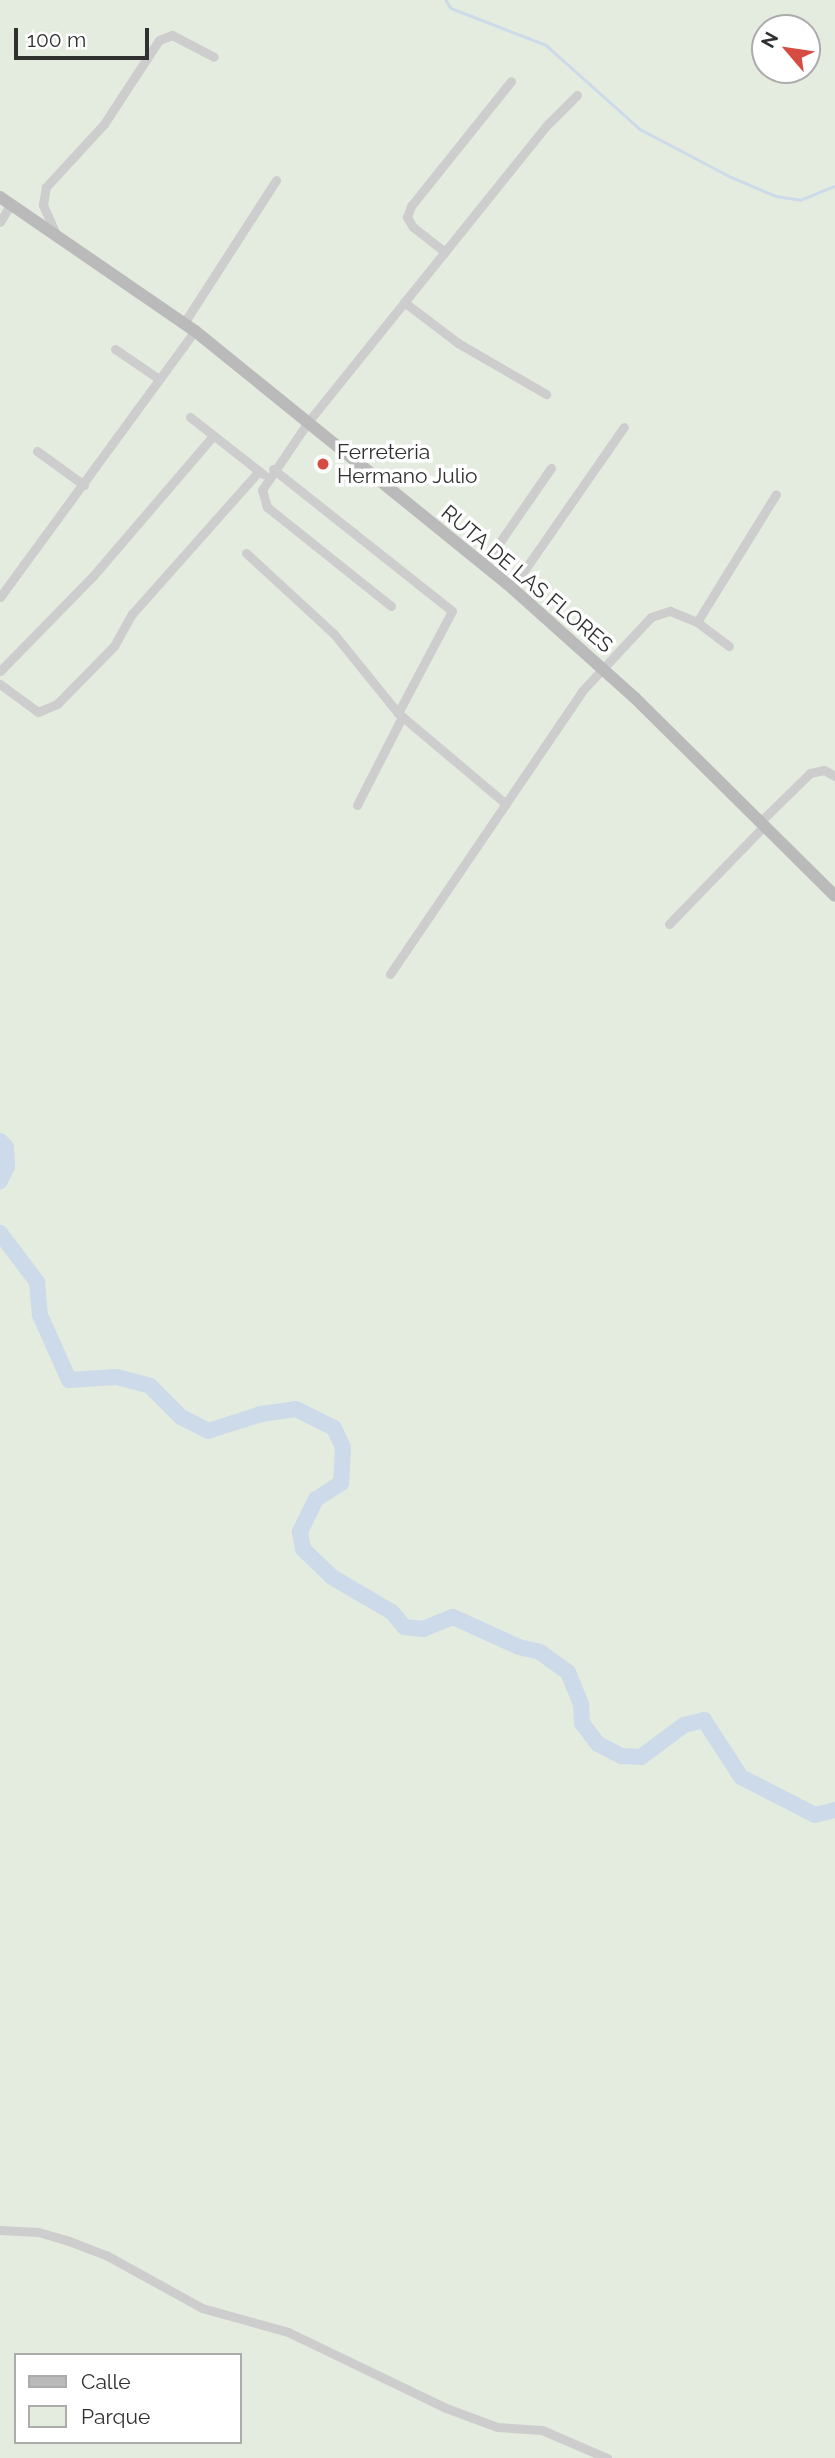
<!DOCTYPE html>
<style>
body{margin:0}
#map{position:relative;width:835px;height:2458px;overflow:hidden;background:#fff;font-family:Raleway,sans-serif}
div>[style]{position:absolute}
.green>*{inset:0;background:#e4ebdf}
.stream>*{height:2.5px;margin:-1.25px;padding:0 1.25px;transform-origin:1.25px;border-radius:1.25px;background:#cddae9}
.river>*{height:16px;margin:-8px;padding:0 8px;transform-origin:8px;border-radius:8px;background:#cddae9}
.street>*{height:9px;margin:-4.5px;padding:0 4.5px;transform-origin:4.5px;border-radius:4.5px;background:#cdcdcd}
.secondary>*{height:12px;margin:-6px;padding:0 6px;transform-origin:6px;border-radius:6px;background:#bababa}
.dots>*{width:19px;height:19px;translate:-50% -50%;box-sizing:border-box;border:4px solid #fff;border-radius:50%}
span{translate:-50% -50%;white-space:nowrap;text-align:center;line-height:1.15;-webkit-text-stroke:7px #fff;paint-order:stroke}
.poi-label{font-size:21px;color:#303030}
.left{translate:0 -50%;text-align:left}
.street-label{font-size:21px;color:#303030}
.legend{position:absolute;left:14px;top:2353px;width:228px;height:91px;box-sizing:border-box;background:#fff;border:2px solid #acacac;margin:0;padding:9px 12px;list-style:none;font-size:21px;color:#303030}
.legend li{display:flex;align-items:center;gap:14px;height:35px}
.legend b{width:35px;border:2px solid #acacac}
.north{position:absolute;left:751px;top:14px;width:70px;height:70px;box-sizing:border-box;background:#fff;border:2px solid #acacac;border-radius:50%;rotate:299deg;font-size:19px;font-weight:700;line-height:28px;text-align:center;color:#303030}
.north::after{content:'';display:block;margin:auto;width:24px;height:32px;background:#d74c42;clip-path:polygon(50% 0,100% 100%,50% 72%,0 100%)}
.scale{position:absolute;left:14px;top:28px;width:135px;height:32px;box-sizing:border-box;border:4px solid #303030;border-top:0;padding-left:9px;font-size:21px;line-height:24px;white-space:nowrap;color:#303030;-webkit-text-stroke:5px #fff;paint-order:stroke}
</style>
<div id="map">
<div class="green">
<i style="clip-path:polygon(evenodd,0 0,835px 0,835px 2458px,0 2458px,0 0,765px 28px,807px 28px,807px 70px,765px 70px,765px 28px,0 0,16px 2355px,240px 2355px,240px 2442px,16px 2442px,16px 2355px)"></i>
</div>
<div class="stream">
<i style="left:446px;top:0;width:9px;rotate:58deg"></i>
<i style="left:451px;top:8px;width:102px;rotate:21.3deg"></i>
<i style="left:546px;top:45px;width:126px;rotate:41.8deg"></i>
<i style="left:640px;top:129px;width:103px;rotate:27.8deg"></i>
<i style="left:731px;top:177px;width:49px;rotate:22.9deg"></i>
<i style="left:776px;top:196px;width:24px;rotate:9deg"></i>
<i style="left:800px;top:200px;width:38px;rotate:-22deg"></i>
</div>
<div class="river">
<i style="left:0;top:1141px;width:8px;rotate:45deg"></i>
<i style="left:6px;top:1147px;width:19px;rotate:87deg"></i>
<i style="left:7px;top:1166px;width:17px;rotate:115deg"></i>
<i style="left:0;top:1233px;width:61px;rotate:52.9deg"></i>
<i style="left:37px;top:1282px;width:33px;rotate:85deg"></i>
<i style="left:40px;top:1315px;width:71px;rotate:66deg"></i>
<i style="left:69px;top:1380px;width:48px;rotate:-3.6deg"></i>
<i style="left:117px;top:1377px;width:34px;rotate:15deg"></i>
<i style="left:150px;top:1386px;width:44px;rotate:45deg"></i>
<i style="left:181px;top:1417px;width:30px;rotate:27deg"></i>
<i style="left:208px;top:1431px;width:56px;rotate:-17.8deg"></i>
<i style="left:261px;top:1414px;width:35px;rotate:-8deg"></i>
<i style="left:296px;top:1409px;width:42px;rotate:26.6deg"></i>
<i style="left:334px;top:1428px;width:21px;rotate:65deg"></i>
<i style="left:343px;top:1447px;width:36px;rotate:93deg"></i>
<i style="left:341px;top:1483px;width:30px;rotate:147deg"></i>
<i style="left:316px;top:1499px;width:37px;rotate:116deg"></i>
<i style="left:300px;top:1532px;width:17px;rotate:80deg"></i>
<i style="left:303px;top:1549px;width:40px;rotate:44deg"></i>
<i style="left:332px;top:1577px;width:69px;rotate:30.3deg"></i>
<i style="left:392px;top:1612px;width:19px;rotate:51deg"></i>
<i style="left:404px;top:1627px;width:19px;rotate:6deg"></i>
<i style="left:423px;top:1629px;width:32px;rotate:-22deg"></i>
<i style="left:453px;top:1617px;width:72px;rotate:24.4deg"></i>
<i style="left:519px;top:1647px;width:22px;rotate:13deg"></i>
<i style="left:540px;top:1652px;width:34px;rotate:36deg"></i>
<i style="left:568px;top:1672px;width:35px;rotate:68deg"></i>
<i style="left:581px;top:1704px;width:19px;rotate:87deg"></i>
<i style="left:582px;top:1723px;width:26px;rotate:53deg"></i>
<i style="left:598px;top:1744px;width:27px;rotate:27deg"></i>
<i style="left:622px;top:1756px;width:19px;rotate:3deg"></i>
<i style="left:641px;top:1757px;width:54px;rotate:-36.7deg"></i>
<i style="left:684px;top:1725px;width:21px;rotate:-14deg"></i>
<i style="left:704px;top:1720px;width:68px;rotate:57deg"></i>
<i style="left:741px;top:1777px;width:83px;rotate:27.2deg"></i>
<i style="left:815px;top:1815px;width:21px;rotate:-14deg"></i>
</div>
<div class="street">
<i style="left:0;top:222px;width:21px;rotate:-59deg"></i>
<i style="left:55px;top:232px;width:30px;rotate:-114deg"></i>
<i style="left:43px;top:205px;width:18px;rotate:-81deg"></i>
<i style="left:46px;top:187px;width:86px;rotate:-47.4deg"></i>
<i style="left:104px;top:124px;width:100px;rotate:-56.8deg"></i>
<i style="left:159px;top:40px;width:14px;rotate:-21deg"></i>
<i style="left:172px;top:35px;width:47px;rotate:27.6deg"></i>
<i style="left:445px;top:252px;width:41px;rotate:-142deg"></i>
<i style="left:413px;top:227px;width:12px;rotate:-121deg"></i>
<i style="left:407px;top:217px;width:12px;rotate:-70deg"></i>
<i style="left:411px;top:206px;width:160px;rotate:-51.3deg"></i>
<i style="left:404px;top:302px;width:68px;rotate:37.2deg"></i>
<i style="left:458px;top:343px;width:102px;rotate:30.1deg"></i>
<i style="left:184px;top:323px;width:170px;rotate:-57.2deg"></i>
<i style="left:115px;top:349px;width:53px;rotate:34.3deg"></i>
<i style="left:190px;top:417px;width:93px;rotate:38deg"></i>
<i style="left:37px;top:451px;width:58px;rotate:35.9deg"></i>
<i style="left:273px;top:469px;width:228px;rotate:38.4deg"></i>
<i style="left:452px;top:611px;width:115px;rotate:117.9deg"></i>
<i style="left:398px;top:713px;width:141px;rotate:40.1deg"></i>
<i style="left:246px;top:553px;width:120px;rotate:42.6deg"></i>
<i style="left:334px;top:634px;width:102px;rotate:51deg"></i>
<i style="left:484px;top:565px;width:118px;rotate:-55.4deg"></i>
<i style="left:512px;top:588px;width:196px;rotate:-55.2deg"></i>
<i style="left:0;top:597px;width:330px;rotate:-53.8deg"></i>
<i style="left:391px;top:606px;width:159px;rotate:-141.4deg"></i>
<i style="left:267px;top:507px;width:18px;rotate:-106deg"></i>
<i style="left:262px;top:490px;width:82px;rotate:-55.9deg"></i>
<i style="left:308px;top:422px;width:383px;rotate:-51.2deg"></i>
<i style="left:548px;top:124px;width:41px;rotate:-45deg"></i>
<i style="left:697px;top:622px;width:150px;rotate:-58.3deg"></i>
<i style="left:0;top:671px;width:133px;rotate:-45.6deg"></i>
<i style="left:93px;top:576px;width:184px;rotate:-49.4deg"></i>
<i style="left:0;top:684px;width:47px;rotate:36.4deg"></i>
<i style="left:38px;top:712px;width:21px;rotate:-23deg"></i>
<i style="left:57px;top:704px;width:81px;rotate:-45.5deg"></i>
<i style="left:114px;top:646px;width:37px;rotate:-61deg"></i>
<i style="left:132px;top:614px;width:190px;rotate:-48.4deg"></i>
<i style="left:357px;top:805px;width:99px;rotate:-62.9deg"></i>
<i style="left:760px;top:822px;width:70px;rotate:-44.4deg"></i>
<i style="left:810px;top:773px;width:14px;rotate:-12deg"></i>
<i style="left:824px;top:770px;width:13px;rotate:29deg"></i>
<i style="left:669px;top:924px;width:136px;rotate:-45.9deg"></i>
<i style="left:390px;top:974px;width:342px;rotate:-55.8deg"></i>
<i style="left:582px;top:691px;width:101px;rotate:-47deg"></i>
<i style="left:651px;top:617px;width:20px;rotate:-18deg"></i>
<i style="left:670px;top:611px;width:29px;rotate:22deg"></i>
<i style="left:697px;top:622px;width:40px;rotate:37deg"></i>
<i style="left:0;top:2230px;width:38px;rotate:3deg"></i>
<i style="left:38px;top:2232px;width:32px;rotate:16deg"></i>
<i style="left:69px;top:2241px;width:40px;rotate:21deg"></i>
<i style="left:106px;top:2255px;width:110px;rotate:28.9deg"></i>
<i style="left:202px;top:2308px;width:89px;rotate:15.6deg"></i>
<i style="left:288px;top:2332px;width:175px;rotate:25.7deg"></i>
<i style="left:446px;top:2408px;width:54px;rotate:20.4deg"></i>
<i style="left:497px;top:2427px;width:45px;rotate:3.8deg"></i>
<i style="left:542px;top:2430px;width:71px;rotate:23.3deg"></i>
</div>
<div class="secondary">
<i style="left:0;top:197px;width:237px;rotate:34.5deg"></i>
<i style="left:195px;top:331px;width:408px;rotate:39deg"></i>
<i style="left:512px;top:588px;width:165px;rotate:41.8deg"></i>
<i style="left:635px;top:698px;width:281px;rotate:44.7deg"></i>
</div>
<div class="dots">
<i style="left:323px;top:464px;background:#d74c42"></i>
</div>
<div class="poi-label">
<span class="left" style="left:337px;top:464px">Ferreteria<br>Hermano Julio</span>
</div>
<div class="street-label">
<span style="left:527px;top:579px;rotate:40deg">RUTA DE LAS FLORES</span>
</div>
<ul class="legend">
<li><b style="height:9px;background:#bababa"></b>Calle</li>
<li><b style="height:19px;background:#e4ebdf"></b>Parque</li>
</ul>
<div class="north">N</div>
<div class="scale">100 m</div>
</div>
